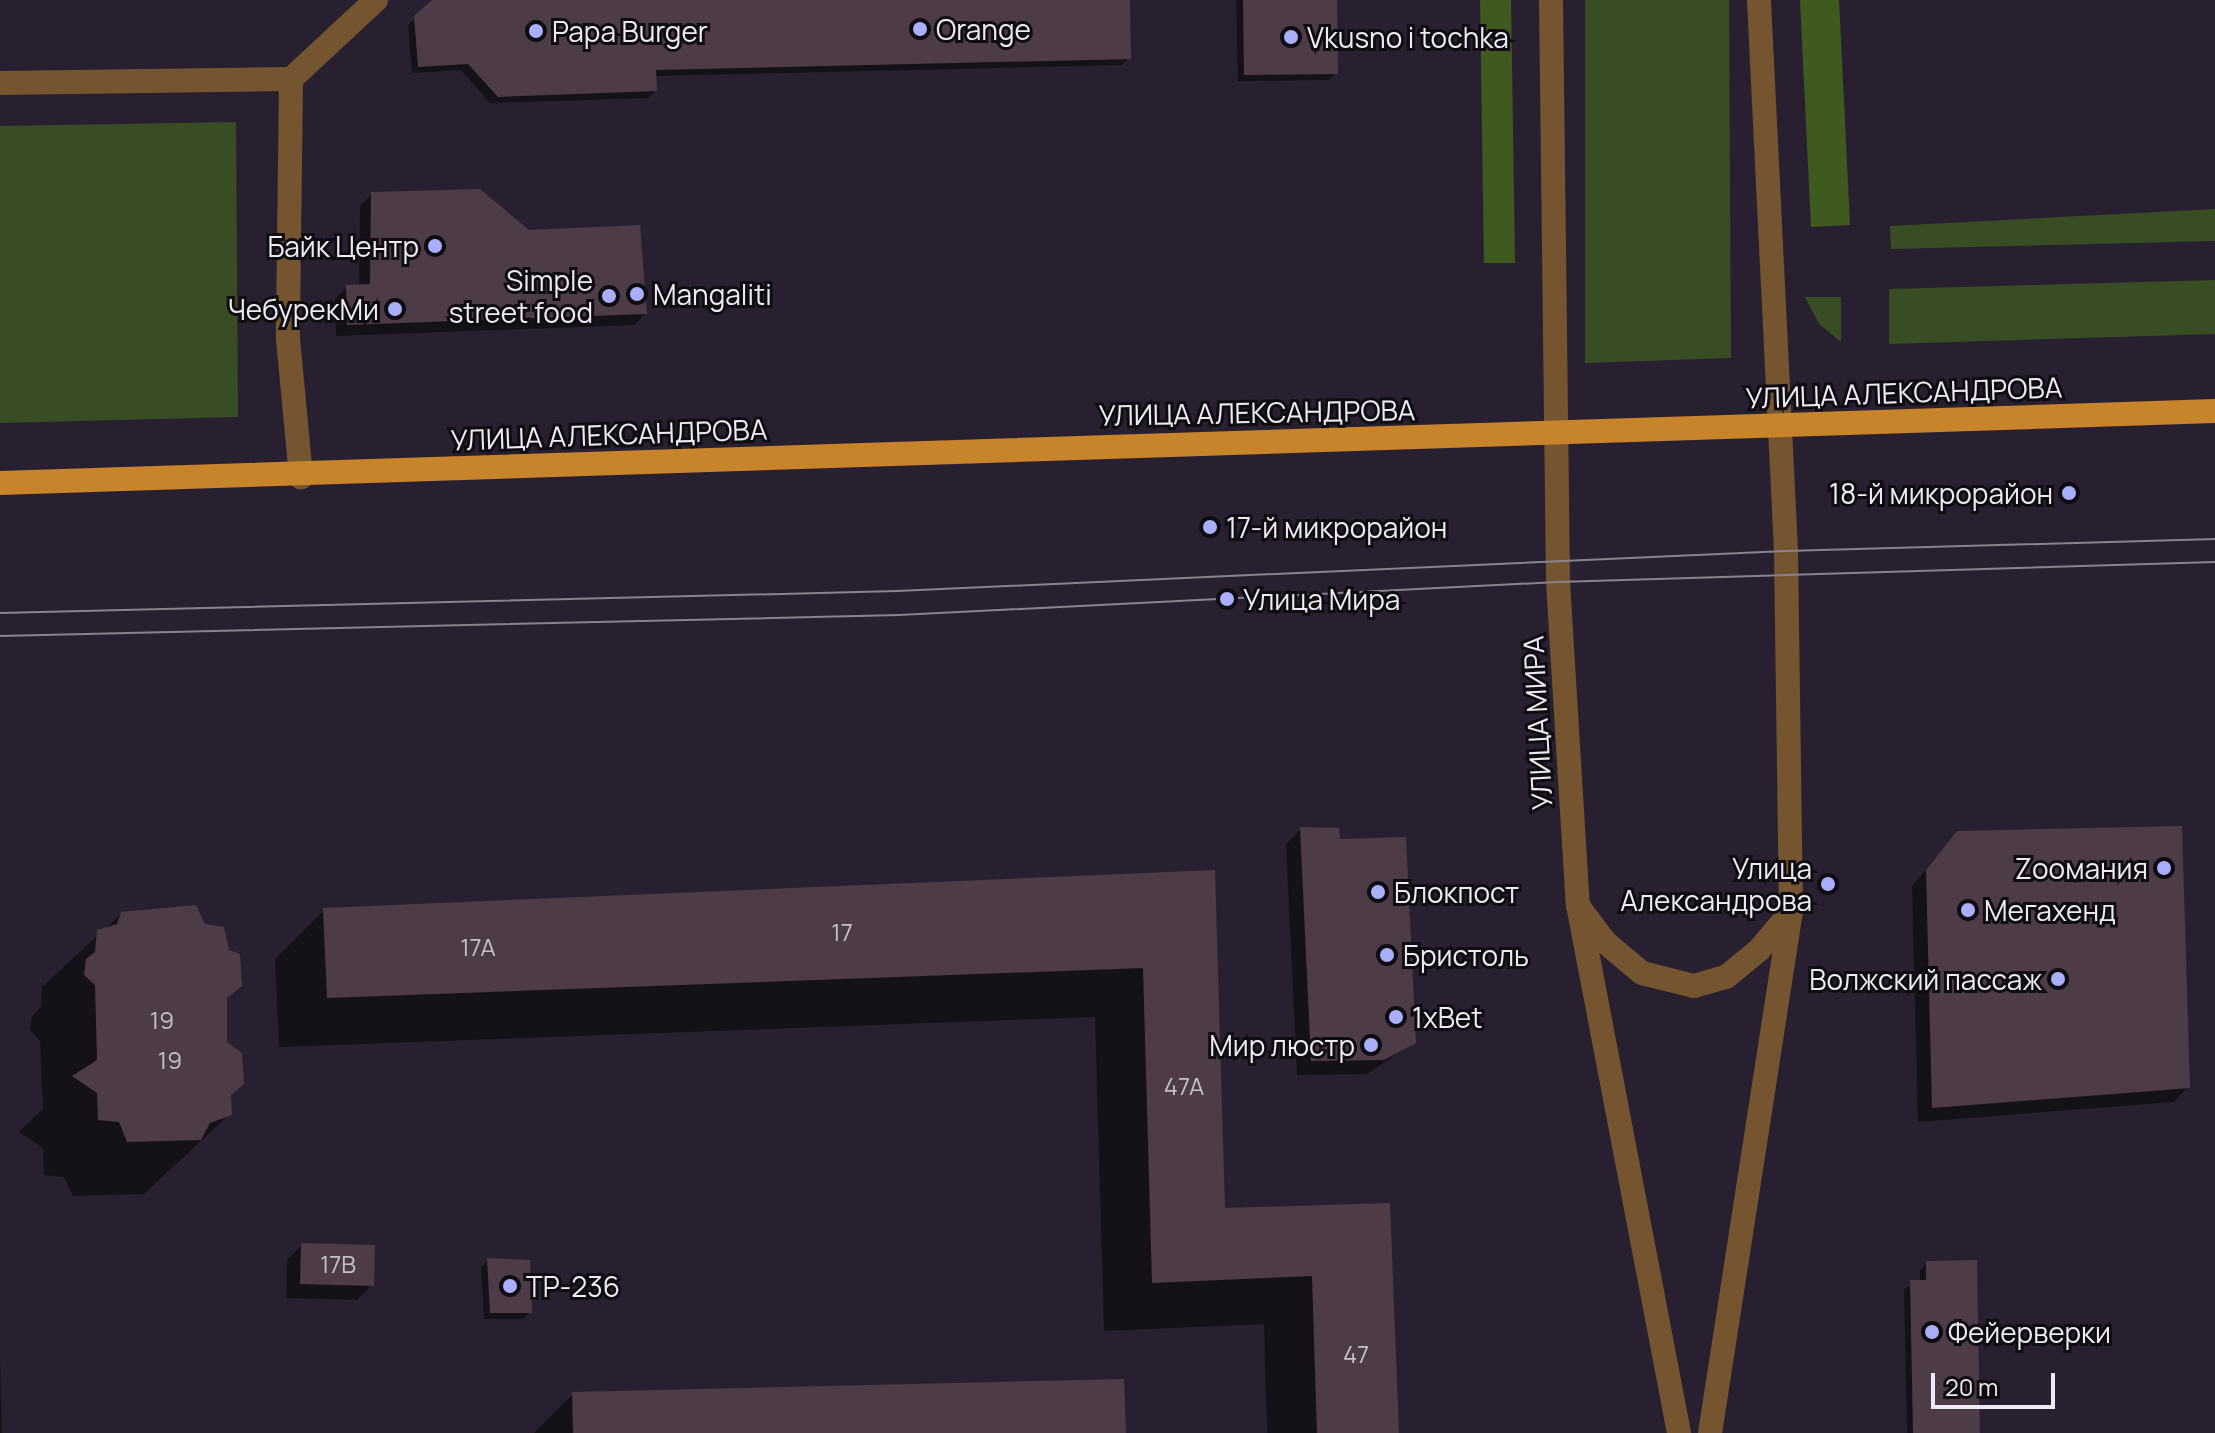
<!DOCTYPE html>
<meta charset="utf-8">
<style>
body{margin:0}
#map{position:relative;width:2215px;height:1433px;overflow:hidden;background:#282030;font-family:Manrope,sans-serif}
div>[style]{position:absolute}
.green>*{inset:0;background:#394d24}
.forest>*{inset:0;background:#3f5a1f}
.shadow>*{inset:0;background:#0007}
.building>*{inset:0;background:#4d3c48}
.minor>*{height:24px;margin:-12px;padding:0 12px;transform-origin:12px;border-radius:12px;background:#75552f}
.major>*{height:24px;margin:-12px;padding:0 12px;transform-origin:12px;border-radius:12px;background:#c7842a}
.tram>*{height:2px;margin:-1px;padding:0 1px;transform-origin:1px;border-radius:1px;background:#898390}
.dots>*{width:22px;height:22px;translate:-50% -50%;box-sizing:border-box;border:4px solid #0f0c12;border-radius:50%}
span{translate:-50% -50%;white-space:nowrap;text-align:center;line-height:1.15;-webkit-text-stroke:6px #0f0c12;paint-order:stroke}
.number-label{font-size:24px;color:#c6bec9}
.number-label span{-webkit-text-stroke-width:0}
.poi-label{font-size:28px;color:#eee9f4}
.left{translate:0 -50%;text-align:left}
.right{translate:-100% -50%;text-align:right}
.street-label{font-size:28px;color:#eee9f4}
.scale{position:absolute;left:1931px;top:1373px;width:124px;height:36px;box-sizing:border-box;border:4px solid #eee9f4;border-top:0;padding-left:10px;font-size:24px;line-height:28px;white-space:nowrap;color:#eee9f4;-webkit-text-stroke:6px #0f0c12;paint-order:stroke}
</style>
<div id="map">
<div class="green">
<i style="clip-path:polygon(1585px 0,1729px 0,1731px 358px,1585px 363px)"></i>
<i style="clip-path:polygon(236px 122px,238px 417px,0 423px,0 126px)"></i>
<i style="clip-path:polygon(2215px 209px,2215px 241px,1891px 249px,1890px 226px)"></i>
<i style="clip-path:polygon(2215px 280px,2215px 334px,1889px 344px,1889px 289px)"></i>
<i style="clip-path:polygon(1805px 297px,1841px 297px,1841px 342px,1819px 324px)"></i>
</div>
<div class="forest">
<i style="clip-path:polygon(1480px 0,1511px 0,1515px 263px,1484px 263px)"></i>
<i style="clip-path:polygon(1800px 0,1839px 0,1850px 225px,1811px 227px)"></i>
</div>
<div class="shadow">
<i style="clip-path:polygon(435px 0,1128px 0,1129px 58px,1122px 65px,655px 76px,655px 91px,648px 98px,490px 103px,461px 70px,412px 73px,408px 25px)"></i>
<i style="clip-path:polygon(1236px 0,1335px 0,1336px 73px,1329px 80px,1238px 81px)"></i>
<i style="clip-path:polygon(372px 194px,528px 232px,645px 314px,634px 325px,336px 336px,335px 299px,347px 287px,359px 286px,360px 206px)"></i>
<i style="clip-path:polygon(1301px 829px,1338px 841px,1414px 1042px,1367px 1074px,1297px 1075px,1286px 844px)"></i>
<i style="clip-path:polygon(1957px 833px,2188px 1087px,2174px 1102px,1918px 1122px,1912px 886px)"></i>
<i style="clip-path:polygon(1213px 872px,1223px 1210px,1388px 1205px,1396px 1433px,1267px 1433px,1264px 1324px,1104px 1331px,1095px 1017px,279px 1047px,275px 959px,324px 910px)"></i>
<i style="clip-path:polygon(122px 913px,225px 999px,230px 1114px,144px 1194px,73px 1196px,64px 1177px,44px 1175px,43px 1148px,19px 1132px,43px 1109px,40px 1041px,30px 1030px,32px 1016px,41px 1007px,42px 987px)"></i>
<i style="clip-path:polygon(302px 1245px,372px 1285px,357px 1300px,286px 1298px,287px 1260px)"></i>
<i style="clip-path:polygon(488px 1260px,530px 1312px,523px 1319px,484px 1319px,481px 1267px)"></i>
<i style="clip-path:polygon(1927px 1263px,1978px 1433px,1907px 1433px,1904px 1289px,1920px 1282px,1920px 1270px)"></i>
<i style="clip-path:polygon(0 1359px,2px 1433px,0 1433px)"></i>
<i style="clip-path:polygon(573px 1394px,1124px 1433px,534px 1433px)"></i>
</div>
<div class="building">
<i style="clip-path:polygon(432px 0,1130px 0,1131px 59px,656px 70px,657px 91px,498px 97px,468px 64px,418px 67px,414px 16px)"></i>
<i style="clip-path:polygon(1243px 0,1337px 0,1338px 74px,1244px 75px)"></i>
<i style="clip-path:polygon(480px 189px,529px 230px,640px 225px,647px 314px,347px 325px,346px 285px,370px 284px,371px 192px)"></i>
<i style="clip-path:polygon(2182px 826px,2190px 1088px,1932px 1108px,1926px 870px,1957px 831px)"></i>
<i style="clip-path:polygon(1300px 827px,1339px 828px,1340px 839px,1406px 837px,1416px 1043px,1384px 1060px,1311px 1061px)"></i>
<i style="clip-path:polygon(1215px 870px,1225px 1208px,1390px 1203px,1399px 1433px,1317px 1433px,1312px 1276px,1152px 1283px,1143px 968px,327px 998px,323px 908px)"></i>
<i style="clip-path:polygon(196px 905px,205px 924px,224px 927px,229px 950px,240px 954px,242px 986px,227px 998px,227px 1042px,242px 1053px,244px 1084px,231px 1095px,232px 1115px,210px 1123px,201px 1140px,127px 1142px,119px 1122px,98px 1120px,97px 1093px,72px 1076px,97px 1060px,95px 985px,84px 975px,86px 959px,95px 952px,97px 930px,117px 924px,121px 912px)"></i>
<i style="clip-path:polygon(301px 1243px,375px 1245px,374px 1286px,300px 1284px)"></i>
<i style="clip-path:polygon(487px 1258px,530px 1260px,532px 1313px,490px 1313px)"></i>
<i style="clip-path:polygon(1977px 1260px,1980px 1433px,1913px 1433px,1910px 1280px,1926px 1280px,1926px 1261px)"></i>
<i style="clip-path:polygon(1124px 1379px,1126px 1433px,573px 1433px,572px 1392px)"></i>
</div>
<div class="minor">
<i style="left:1551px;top:0;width:582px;rotate:89.31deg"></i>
<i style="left:1558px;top:582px;width:324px;rotate:86.5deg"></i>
<i style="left:1578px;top:905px;width:538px;rotate:79.17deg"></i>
<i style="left:291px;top:79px;width:260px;rotate:90.7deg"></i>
<i style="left:288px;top:339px;width:139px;rotate:84.6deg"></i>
<i style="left:0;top:83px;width:291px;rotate:-0.8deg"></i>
<i style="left:291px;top:79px;width:116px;rotate:-42.9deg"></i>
<i style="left:1581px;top:910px;width:40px;rotate:53deg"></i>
<i style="left:1605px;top:942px;width:48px;rotate:40deg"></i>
<i style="left:1642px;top:973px;width:54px;rotate:14deg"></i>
<i style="left:1694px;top:986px;width:33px;rotate:-16deg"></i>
<i style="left:1726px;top:977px;width:43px;rotate:-39.3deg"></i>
<i style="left:1759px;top:950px;width:50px;rotate:-49.9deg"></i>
<i style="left:1710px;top:1433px;width:528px;rotate:-81.18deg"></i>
<i style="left:1791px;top:911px;width:360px;rotate:-90.8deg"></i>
<i style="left:1786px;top:551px;width:552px;rotate:-92.81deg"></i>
</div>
<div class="major">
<i style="left:0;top:483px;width:2216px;rotate:-1.86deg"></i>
</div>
<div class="tram">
<i style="left:0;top:613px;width:897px;rotate:-1.4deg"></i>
<i style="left:897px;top:591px;width:890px;rotate:-2.58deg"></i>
<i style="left:1786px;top:551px;width:429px;rotate:-1.6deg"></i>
<i style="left:0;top:636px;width:899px;rotate:-1.34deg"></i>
<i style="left:899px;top:615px;width:660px;rotate:-2.87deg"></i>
<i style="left:1558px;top:582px;width:657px;rotate:-1.74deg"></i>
</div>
<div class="dots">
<i style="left:920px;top:29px;background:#aaaffb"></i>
<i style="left:536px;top:31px;background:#aaaffb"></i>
<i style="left:1291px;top:37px;background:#aaaffb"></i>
<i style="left:435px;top:246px;background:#aaaffb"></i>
<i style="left:637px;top:294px;background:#aaaffb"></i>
<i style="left:609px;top:296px;background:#aaaffb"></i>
<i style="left:395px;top:309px;background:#aaaffb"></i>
<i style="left:2069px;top:493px;background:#aaaffb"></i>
<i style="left:1210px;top:527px;background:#aaaffb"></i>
<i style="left:1227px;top:599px;background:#aaaffb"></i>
<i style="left:2164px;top:868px;background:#aaaffb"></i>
<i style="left:1828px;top:884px;background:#aaaffb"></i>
<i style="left:1378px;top:892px;background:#aaaffb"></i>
<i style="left:1968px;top:910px;background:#aaaffb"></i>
<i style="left:1387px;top:955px;background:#aaaffb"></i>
<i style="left:2058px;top:979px;background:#aaaffb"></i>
<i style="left:1396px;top:1017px;background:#aaaffb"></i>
<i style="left:1371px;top:1045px;background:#aaaffb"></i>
<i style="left:510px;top:1286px;background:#aaaffb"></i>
<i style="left:1932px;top:1332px;background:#aaaffb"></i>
</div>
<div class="number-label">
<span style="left:842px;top:932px">17</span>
<span style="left:478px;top:947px">17А</span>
<span style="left:162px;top:1020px">19</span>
<span style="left:170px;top:1060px">19</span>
<span style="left:1184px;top:1086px">47А</span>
<span style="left:338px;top:1264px">17В</span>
<span style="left:1356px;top:1354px">47</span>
</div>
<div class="poi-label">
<span class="left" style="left:936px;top:29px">Orange</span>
<span class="left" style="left:552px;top:31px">Papa Burger</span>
<span class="left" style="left:1307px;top:37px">Vkusno i tochka</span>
<span class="right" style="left:419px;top:246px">Байк Центр</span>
<span class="right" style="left:593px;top:296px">Simple<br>street food</span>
<span class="left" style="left:653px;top:294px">Mangaliti</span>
<span class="right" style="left:379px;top:309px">ЧебурекМи</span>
<span class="right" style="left:2053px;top:493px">18-й микрорайон</span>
<span class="left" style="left:1226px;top:527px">17-й микрорайон</span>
<span class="left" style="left:1243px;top:599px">Улица Мира</span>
<span class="right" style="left:1812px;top:884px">Улица<br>Александрова</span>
<span class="right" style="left:2148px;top:868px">Zooмания</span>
<span class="left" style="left:1394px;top:892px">Блокпост</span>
<span class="left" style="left:1984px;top:910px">Мегахенд</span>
<span class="left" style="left:1403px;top:955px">Бристоль</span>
<span class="right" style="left:2042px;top:979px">Волжский пассаж</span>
<span class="left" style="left:1412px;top:1017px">1xBet</span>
<span class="right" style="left:1355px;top:1045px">Мир люстр</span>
<span class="left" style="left:526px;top:1286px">ТР-236</span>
<span class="left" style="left:1948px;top:1332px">Фейерверки</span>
</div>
<div class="street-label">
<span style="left:1904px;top:392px;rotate:-2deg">УЛИЦА АЛЕКСАНДРОВА</span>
<span style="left:1257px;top:412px;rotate:-1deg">УЛИЦА АЛЕКСАНДРОВА</span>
<span style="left:609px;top:434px;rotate:-2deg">УЛИЦА АЛЕКСАНДРОВА</span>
<span style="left:1537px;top:723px;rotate:-93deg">УЛИЦА МИРА</span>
</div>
<div class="scale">20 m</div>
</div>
